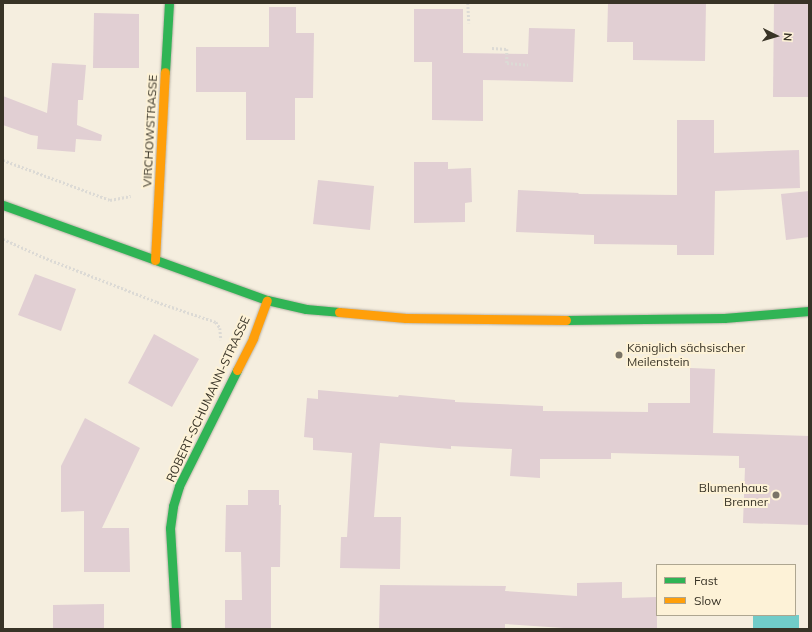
<!DOCTYPE html>
<meta charset="utf-8">
<style>
body{margin:0}
#map{position:relative;width:812px;height:632px;overflow:hidden;background:#f5eedf;font-family:Mulish,sans-serif}
div>[style]{position:absolute}
.water>*{inset:0;background:#71ccc9}
.building>*{inset:0;background:#e1cfd3}
.path>*{height:2.5px;margin-top:-1.25px;transform-origin:0;background:repeating-linear-gradient(90deg,#dcdad5 0 2px,transparent 0 4px)}
.roads{filter:drop-shadow(0 0 1px #bbb5a9) drop-shadow(0 0 1px #bbb5a9)}
.fast>*{height:9px;margin:-4.5px;padding:0 4.5px;transform-origin:4.5px;border-radius:4.5px;background:#30b455}
.slow>*{height:9px;margin:-4.5px;padding:0 4.5px;transform-origin:4.5px;border-radius:4.5px;background:#ff9f0a}
.dots>*{width:11px;height:11px;translate:-50% -50%;box-sizing:border-box;border:2px solid #fdf2d7;border-radius:50%}
span{translate:-50% -50%;white-space:nowrap;text-align:center;line-height:1.15;-webkit-text-stroke:4px #fdf2d7;paint-order:stroke}
.street-label{font-size:12px;color:#383326}
.poi-label{font-size:12px;color:#383326}
.left{translate:0 -50%;text-align:left}
.right{translate:-100% -50%;text-align:right}
.frame{position:absolute;inset:0;border:4px solid #383326;pointer-events:none}
.legend{position:absolute;left:656px;top:564px;width:140px;height:52px;box-sizing:border-box;background:#fdf2d7;border:1px solid #aea690;margin:0;padding:5px 7px;list-style:none;font-size:12px;color:#383326}
.legend li{display:flex;align-items:center;gap:8px;height:20px}
.legend b{width:20px;border:1px solid #aea690}
.north{position:absolute;left:756px;top:16px;width:40px;height:40px;-webkit-text-stroke:3px #fdf2d7;paint-order:stroke;rotate:95deg;font-size:11px;font-weight:700;line-height:16px;text-align:center;color:#383326}
.north::after{content:'';display:block;margin:auto;width:14px;height:18px;background:#383326;clip-path:polygon(50% 0,100% 100%,50% 72%,0 100%)}
</style>
<div id="map">
<div class="water">
<i style="clip-path:polygon(753px 615px,799px 615px,799px 629px,753px 629px)"></i>
</div>
<div class="building">
<i style="clip-path:polygon(608px 3px,706px 3px,705px 61px,633px 60px,633px 42px,607px 42px)"></i>
<i style="clip-path:polygon(774px 3px,809px 3px,809px 97px,773px 97px)"></i>
<i style="clip-path:polygon(269px 7px,296px 7px,296px 33px,314px 33px,313px 98px,295px 98px,295px 140px,246px 140px,246px 92px,196px 92px,196px 47px,269px 47px)"></i>
<i style="clip-path:polygon(414px 9px,463px 9px,463px 53px,528px 54px,529px 28px,575px 29px,573px 82px,483px 80px,483px 121px,432px 120px,432px 62px,414px 62px)"></i>
<i style="clip-path:polygon(94px 13px,139px 14px,139px 68px,93px 68px)"></i>
<i style="clip-path:polygon(52px 63px,86px 65px,83px 100px,78px 100px,77px 125px,102px 135px,101px 141px,76px 139px,75px 152px,37px 149px,38px 136px,31px 135px,3px 125px,3px 96px,47px 113px)"></i>
<i style="clip-path:polygon(677px 120px,714px 120px,714px 153px,799px 150px,800px 188px,715px 191px,714px 255px,677px 255px,677px 245px,594px 244px,594px 235px,516px 232px,518px 190px,579px 193px,578px 194px,677px 195px)"></i>
<i style="clip-path:polygon(414px 162px,448px 162px,448px 169px,471px 168px,472px 202px,465px 203px,465px 222px,414px 223px)"></i>
<i style="clip-path:polygon(318px 180px,374px 186px,370px 230px,313px 224px)"></i>
<i style="clip-path:polygon(809px 191px,809px 237px,786px 240px,781px 194px)"></i>
<i style="clip-path:polygon(35px 274px,76px 289px,61px 331px,18px 315px)"></i>
<i style="clip-path:polygon(154px 334px,199px 359px,172px 407px,128px 383px)"></i>
<i style="clip-path:polygon(690px 368px,715px 369px,713px 433px,809px 436px,809px 525px,743px 523px,745px 468px,739px 468px,739px 456px,611px 453px,611px 459px,540px 459px,540px 478px,510px 476px,512px 449px,451px 446px,451px 449px,380px 443px,374px 517px,401px 517px,400px 569px,340px 568px,341px 537px,347px 537px,352px 453px,313px 450px,313px 438px,304px 437px,307px 398px,318px 399px,318px 390px,398px 397px,399px 395px,455px 400px,455px 402px,543px 406px,543px 411px,648px 412px,648px 403px,690px 403px)"></i>
<i style="clip-path:polygon(85px 418px,140px 448px,102px 528px,129px 528px,130px 572px,84px 572px,84px 511px,61px 512px,61px 466px)"></i>
<i style="clip-path:polygon(248px 490px,279px 490px,279px 505px,281px 505px,280px 567px,271px 567px,271px 629px,225px 629px,225px 600px,242px 600px,241px 552px,225px 552px,226px 505px,248px 505px)"></i>
<i style="clip-path:polygon(622px 582px,622px 598px,657px 597px,657px 629px,578px 629px,505px 624px,505px 629px,379px 629px,380px 585px,506px 586px,505px 591px,577px 596px,577px 583px)"></i>
<i style="clip-path:polygon(104px 604px,104px 629px,53px 629px,53px 605px)"></i>
</div>
<div class="path">
<i style="left:468px;top:3px;width:20px;rotate:87deg"></i>
<i style="left:492px;top:48px;width:15px;rotate:4deg"></i>
<i style="left:507px;top:49px;width:14px;rotate:90deg"></i>
<i style="left:507px;top:63px;width:21px;rotate:5deg"></i>
<i style="left:3px;top:160px;width:114px;rotate:20.5deg"></i>
<i style="left:110px;top:200px;width:21px;rotate:-11deg"></i>
<i style="left:3px;top:239px;width:44px;rotate:24.2deg"></i>
<i style="left:43px;top:257px;width:123px;rotate:21.5deg"></i>
<i style="left:157px;top:302px;width:62px;rotate:18.7deg"></i>
<i style="left:216px;top:322px;width:7px;rotate:56deg"></i>
<i style="left:220px;top:328px;width:12px;rotate:85deg"></i>
</div>
<div class="roads">
<div class="fast">
<i style="left:165px;top:72px;width:69px;rotate:-86.7deg"></i>
<i style="left:3px;top:205px;width:281px;rotate:19.8deg"></i>
<i style="left:267px;top:300px;width:40px;rotate:13deg"></i>
<i style="left:306px;top:309px;width:33px;rotate:5deg"></i>
<i style="left:566px;top:320px;width:158px;rotate:-0.7deg"></i>
<i style="left:724px;top:318px;width:85px;rotate:-4.7deg"></i>
<i style="left:176px;top:629px;width:101px;rotate:-93.4deg"></i>
<i style="left:170px;top:528px;width:22px;rotate:-82deg"></i>
<i style="left:173px;top:506px;width:21px;rotate:-73deg"></i>
<i style="left:179px;top:486px;width:130px;rotate:-63.4deg"></i>
</div>
<div class="slow">
<i style="left:155px;top:260px;width:188px;rotate:-87deg"></i>
<i style="left:339px;top:312px;width:67px;rotate:5.1deg"></i>
<i style="left:406px;top:318px;width:160px;rotate:0.7deg"></i>
<i style="left:237px;top:370px;width:36px;rotate:-63deg"></i>
<i style="left:253px;top:338px;width:40px;rotate:-69.8deg"></i>
</div>
</div>
<div class="dots">
<i style="left:619px;top:355px;background:#7a7467"></i>
<i style="left:776px;top:495px;background:#7a7467"></i>
</div>
<div class="street-label">
<span style="left:150px;top:131px;rotate:-87deg">VIRCHOWSTRASSE</span>
<span style="left:208px;top:399px;rotate:-65deg">ROBERT-SCHUMANN-STRASSE</span>
</div>
<div class="poi-label">
<span class="left" style="left:627px;top:355px">Königlich sächsischer<br>Meilenstein</span>
<span class="right" style="left:768px;top:495px">Blumenhaus<br>Brenner</span>
</div>
<div class="frame"></div>
<ul class="legend">
<li><b style="height:5px;background:#30b455"></b>Fast</li>
<li><b style="height:5px;background:#ff9f0a"></b>Slow</li>
</ul>
<div class="north">N</div>
</div>
